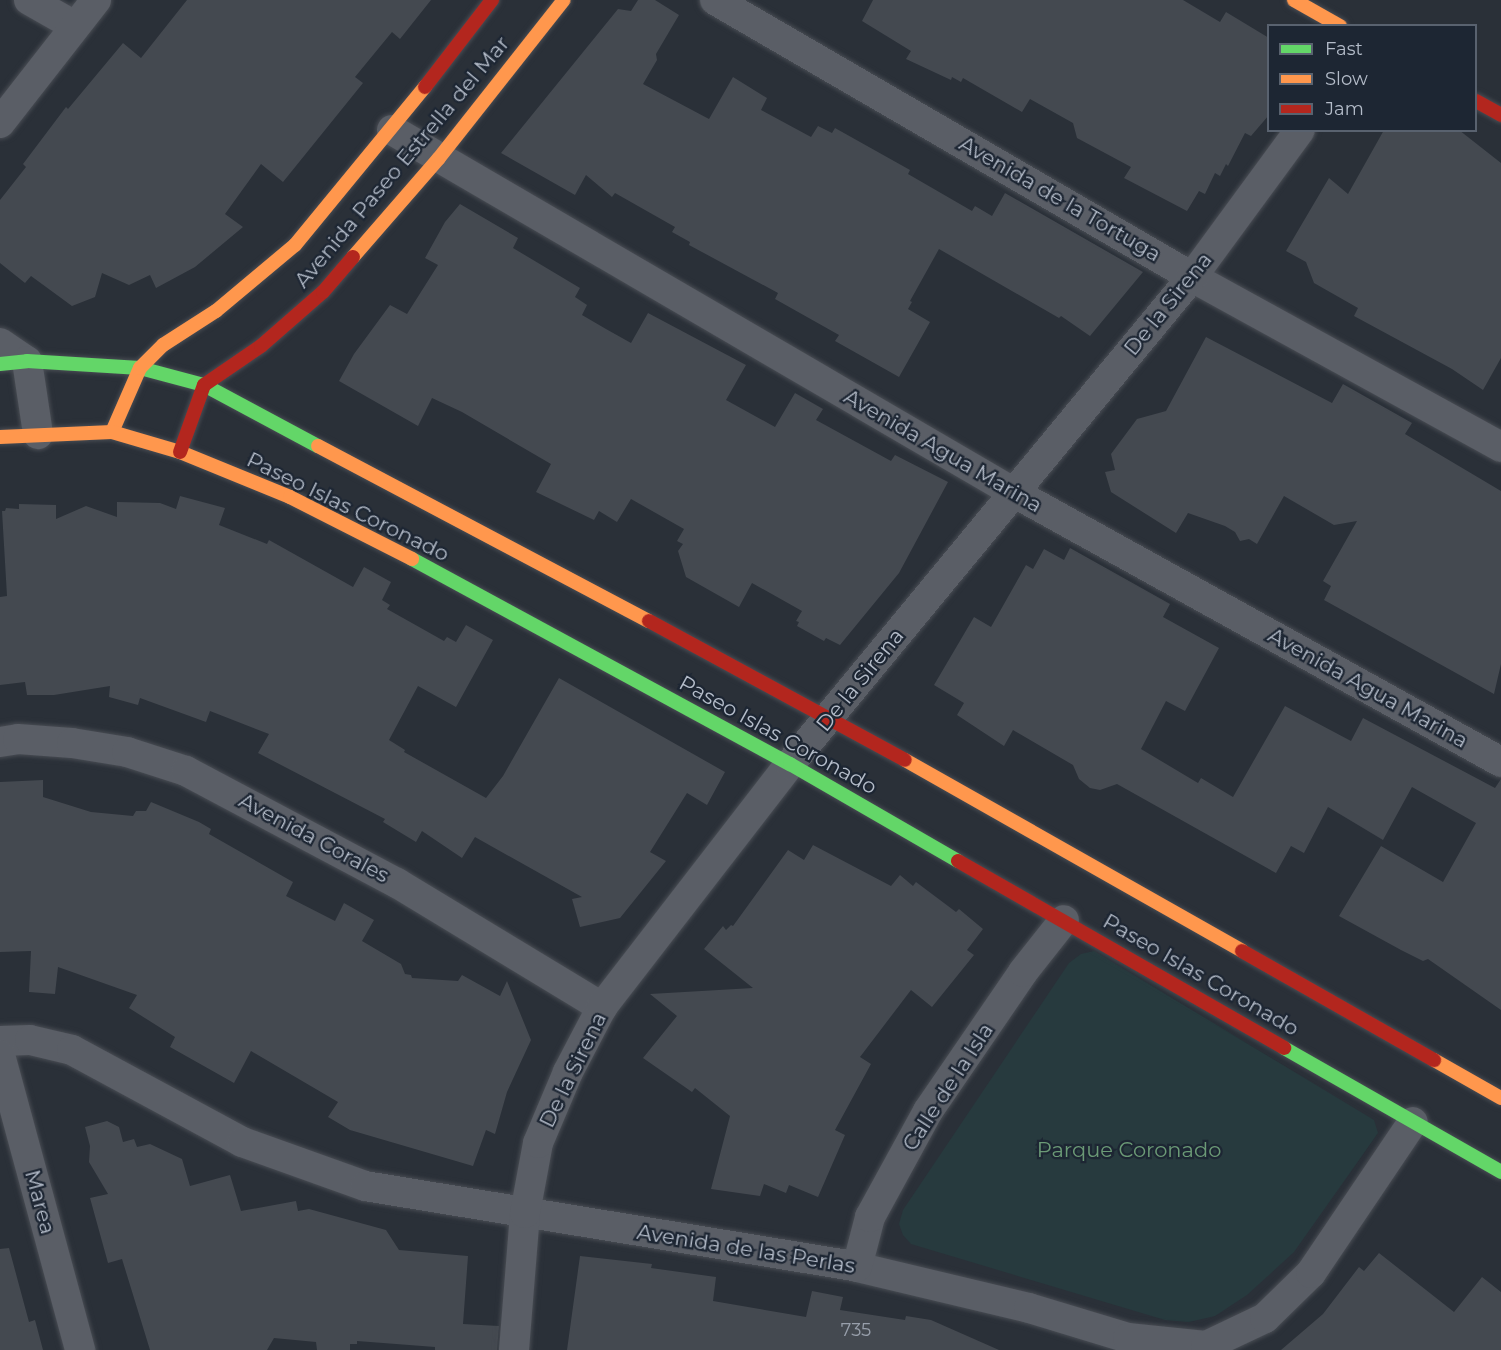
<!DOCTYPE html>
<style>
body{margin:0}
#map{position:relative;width:1501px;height:1350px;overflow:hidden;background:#2a3038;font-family:Montserrat,sans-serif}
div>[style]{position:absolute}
.green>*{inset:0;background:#273a3e}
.building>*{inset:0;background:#444950}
.roads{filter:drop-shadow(0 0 2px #484c53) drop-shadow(0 0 2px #484c53)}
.street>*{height:30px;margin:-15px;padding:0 15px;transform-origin:15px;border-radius:15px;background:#5a5e66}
.fast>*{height:14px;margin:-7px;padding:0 7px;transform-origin:7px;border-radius:7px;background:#63d668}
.slow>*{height:14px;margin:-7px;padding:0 7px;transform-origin:7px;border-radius:7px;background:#ff974d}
.jam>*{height:14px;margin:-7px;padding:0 7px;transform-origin:7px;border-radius:7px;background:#b3261e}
span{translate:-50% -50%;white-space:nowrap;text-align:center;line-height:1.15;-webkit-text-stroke:4.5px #1d2633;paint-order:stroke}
.number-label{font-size:18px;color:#989fab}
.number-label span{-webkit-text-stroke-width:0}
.street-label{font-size:21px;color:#b4bcc9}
.park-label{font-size:21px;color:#6b9a76}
.legend{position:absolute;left:1267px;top:24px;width:210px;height:108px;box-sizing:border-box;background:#1d2633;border:2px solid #59626f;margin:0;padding:8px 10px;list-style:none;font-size:18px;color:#b4bcc9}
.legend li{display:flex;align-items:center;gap:12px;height:30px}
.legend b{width:30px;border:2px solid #59626f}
</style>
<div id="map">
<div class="green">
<i style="clip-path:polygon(1094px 951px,1374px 1120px,1378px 1133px,1294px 1252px,1247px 1295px,1215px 1316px,1189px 1322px,1165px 1320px,911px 1244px,903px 1235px,899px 1224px,903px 1210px,1069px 963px,1081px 954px)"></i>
</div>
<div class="building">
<i style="clip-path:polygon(187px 0,431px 0,400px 39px,392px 32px,355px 77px,363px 83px,283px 182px,261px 164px,225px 214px,243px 227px,195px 267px,156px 288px,150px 275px,129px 285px,102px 273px,95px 297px,72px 306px,31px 276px,25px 283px,0 263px,0 200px,26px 167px,23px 164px,66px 107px,68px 109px,123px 43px,141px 58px)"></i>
<i style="clip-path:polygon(638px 0,655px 0,679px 15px,656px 54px,657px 60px,643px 84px,709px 119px,733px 77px,767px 98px,761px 110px,811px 137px,818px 126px,832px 133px,835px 128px,910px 170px,908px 174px,972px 211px,975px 206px,992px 216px,1005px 193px,1143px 272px,1090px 336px,1061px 316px,1059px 318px,939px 249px,910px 301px,912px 302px,908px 309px,930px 322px,899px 377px,835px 341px,839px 335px,775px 299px,778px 293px,689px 245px,690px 242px,672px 232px,675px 227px,615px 193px,612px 197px,586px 175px,575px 195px,501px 153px,618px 9px,631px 11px)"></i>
<i style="clip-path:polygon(873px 0,1183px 0,1220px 22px,1226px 12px,1269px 38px,1269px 115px,1251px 136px,1245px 133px,1228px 166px,1226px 164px,1220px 176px,1215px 173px,1205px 194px,1199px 191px,1187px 211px,1124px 178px,1131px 167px,1077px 138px,1073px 123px,1030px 99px,1022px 112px,963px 78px,961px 82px,952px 77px,951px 80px,906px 59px,911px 51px,862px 21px)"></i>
<i style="clip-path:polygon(1384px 130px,1459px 130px,1501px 163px,1501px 358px,1483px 390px,1452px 369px,1354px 316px,1358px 308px,1314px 283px,1306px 262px,1286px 251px,1329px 178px,1348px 194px)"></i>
<i style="clip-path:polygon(460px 204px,518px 238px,513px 248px,580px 288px,575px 297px,587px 305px,582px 315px,606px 329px,631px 343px,648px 313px,746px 365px,726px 400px,775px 427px,795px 393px,823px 409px,816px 420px,891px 461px,895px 455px,948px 482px,899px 573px,840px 645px,826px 638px,824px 641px,797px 626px,799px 622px,796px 621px,802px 611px,752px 583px,739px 607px,686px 577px,678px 551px,683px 544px,677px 541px,684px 529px,631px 499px,617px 522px,599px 511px,594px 520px,536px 492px,551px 464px,462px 412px,432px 398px,418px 426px,339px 381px,354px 354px,390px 305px,407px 314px,438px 265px,425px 258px,445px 222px)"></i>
<i style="clip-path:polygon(1206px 337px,1332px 403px,1343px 384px,1412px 423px,1405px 434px,1501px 491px,1501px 664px,1494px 694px,1324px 600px,1331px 586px,1323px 581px,1357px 521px,1334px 525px,1284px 496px,1257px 544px,1249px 539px,1240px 541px,1235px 532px,1225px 526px,1188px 513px,1176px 533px,1111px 492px,1105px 472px,1115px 470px,1111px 454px,1137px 419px,1166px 411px)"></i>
<i style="clip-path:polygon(180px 496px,225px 508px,219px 525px,267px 544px,269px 540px,353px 587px,364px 567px,391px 582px,382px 600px,390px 605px,387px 609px,444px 641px,447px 637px,456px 642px,466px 625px,493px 640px,456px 707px,418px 686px,389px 740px,405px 750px,404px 752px,486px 798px,503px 776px,559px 678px,725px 772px,707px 805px,687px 793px,650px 852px,666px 861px,620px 918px,580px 927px,572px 899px,582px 897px,475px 837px,462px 858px,422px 831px,416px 842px,383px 822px,385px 819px,258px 753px,269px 734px,210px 711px,206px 722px,140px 698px,138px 705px,109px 697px,110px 686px,54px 695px,27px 695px,25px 682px,0 685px,0 597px,7px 596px,2px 511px,5px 511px,6px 508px,19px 509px,19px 504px,56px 505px,56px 519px,86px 506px,117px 517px,117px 502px,160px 503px,176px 509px)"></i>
<i style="clip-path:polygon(1070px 548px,1170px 604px,1163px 617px,1219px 648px,1185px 711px,1166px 701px,1141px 749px,1198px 783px,1201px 778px,1233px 797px,1285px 706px,1351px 741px,1363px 718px,1495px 788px,1501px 779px,1501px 1010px,1428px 959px,1423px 961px,1401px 950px,1339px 916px,1381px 846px,1443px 882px,1476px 823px,1412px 787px,1383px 840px,1328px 807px,1304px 853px,1291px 846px,1276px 873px,1117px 784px,1100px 790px,1090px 788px,1079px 779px,1073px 765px,1013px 730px,1004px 746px,957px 715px,964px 703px,934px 685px,974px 617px,991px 627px,1026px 565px,1033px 569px,1044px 549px,1064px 560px)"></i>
<i style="clip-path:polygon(43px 780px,43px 797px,91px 812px,133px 816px,136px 811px,146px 811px,151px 802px,199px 822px,211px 829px,209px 834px,293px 882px,286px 896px,335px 921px,344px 903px,374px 920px,362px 941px,401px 964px,405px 974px,411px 975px,412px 978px,458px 981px,462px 975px,500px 996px,507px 981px,531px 1040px,507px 1092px,495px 1134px,486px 1130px,473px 1166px,350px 1130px,328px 1117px,338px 1102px,251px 1051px,234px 1083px,170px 1047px,175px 1037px,129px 1008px,137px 995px,58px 967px,55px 994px,29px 992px,31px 951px,0 952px,0 782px)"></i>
<i style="clip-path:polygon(813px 845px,891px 886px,900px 875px,913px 886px,916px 882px,956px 912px,959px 909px,983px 929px,967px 950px,974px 955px,932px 1007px,911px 990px,860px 1057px,871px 1064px,835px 1130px,845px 1135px,818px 1197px,789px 1185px,786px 1193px,764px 1184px,760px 1196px,711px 1189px,730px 1116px,695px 1088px,692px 1092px,643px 1058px,677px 1016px,650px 994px,753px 988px,704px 949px,723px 926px,726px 930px,731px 925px,733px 926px,788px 850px,804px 860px)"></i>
<i style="clip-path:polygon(107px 1121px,119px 1127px,123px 1142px,134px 1139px,137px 1147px,150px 1144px,182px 1159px,190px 1186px,230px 1175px,241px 1211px,296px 1201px,298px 1211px,309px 1209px,386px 1230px,399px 1250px,468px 1256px,463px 1324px,499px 1326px,497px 1350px,435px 1350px,435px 1347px,357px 1341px,357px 1344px,350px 1344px,350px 1350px,317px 1350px,316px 1342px,274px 1338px,267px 1350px,150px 1350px,122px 1259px,108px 1263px,90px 1198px,108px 1194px,89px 1162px,90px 1146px,85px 1127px)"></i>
<i style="clip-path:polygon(9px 1248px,29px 1322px,35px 1320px,43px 1350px,0 1350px,0 1249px)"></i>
<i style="clip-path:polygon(1379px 1253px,1454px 1312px,1482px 1277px,1501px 1292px,1501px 1350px,1281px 1350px,1323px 1314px,1359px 1267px,1364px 1271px)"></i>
<i style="clip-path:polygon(580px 1256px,652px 1264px,651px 1268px,716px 1277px,713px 1301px,806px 1317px,812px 1291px,843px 1297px,840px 1310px,905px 1320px,906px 1316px,931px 1320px,999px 1350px,567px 1350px)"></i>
</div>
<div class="roads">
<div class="street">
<i style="left:29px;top:0;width:53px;rotate:29.5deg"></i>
<i style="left:715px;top:0;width:552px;rotate:30.14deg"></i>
<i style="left:1192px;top:277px;width:353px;rotate:28.8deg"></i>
<i style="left:0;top:123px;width:156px;rotate:-52deg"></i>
<i style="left:392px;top:130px;width:719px;rotate:30.24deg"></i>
<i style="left:1013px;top:492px;width:558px;rotate:28.95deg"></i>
<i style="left:0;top:343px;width:32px;rotate:34deg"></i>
<i style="left:27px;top:361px;width:74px;rotate:81.4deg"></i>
<i style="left:0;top:742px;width:18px;rotate:-9deg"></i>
<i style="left:18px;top:739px;width:54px;rotate:4.2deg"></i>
<i style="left:72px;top:743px;width:56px;rotate:9.3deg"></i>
<i style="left:127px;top:752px;width:62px;rotate:17.9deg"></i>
<i style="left:186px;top:771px;width:239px;rotate:28deg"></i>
<i style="left:397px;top:883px;width:240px;rotate:31.2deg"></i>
<i style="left:0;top:1041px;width:30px;rotate:-2deg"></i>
<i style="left:30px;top:1040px;width:43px;rotate:13.4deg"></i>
<i style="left:72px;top:1050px;width:193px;rotate:28.4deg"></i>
<i style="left:242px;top:1142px;width:131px;rotate:19.7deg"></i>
<i style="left:365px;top:1186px;width:499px;rotate:9.3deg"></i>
<i style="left:857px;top:1267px;width:177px;rotate:13.4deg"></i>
<i style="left:1029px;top:1308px;width:103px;rotate:16.9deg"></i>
<i style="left:1128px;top:1338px;width:78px;rotate:5.9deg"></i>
<i style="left:1206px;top:1346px;width:65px;rotate:-25.4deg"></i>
<i style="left:1265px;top:1318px;width:64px;rotate:-44.4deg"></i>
<i style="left:1311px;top:1273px;width:182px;rotate:-56deg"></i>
<i style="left:0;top:1055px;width:306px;rotate:74.8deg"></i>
<i style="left:857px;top:1267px;width:52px;rotate:-75.4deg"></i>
<i style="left:870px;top:1217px;width:121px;rotate:-61.3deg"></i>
<i style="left:928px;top:1111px;width:168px;rotate:-55.6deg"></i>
<i style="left:1023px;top:972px;width:66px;rotate:-51.7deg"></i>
<i style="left:514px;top:1350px;width:137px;rotate:-85.4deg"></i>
<i style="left:525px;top:1213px;width:71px;rotate:-79.5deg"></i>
<i style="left:538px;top:1143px;width:77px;rotate:-67.1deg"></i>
<i style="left:568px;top:1072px;width:73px;rotate:-62.4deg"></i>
<i style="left:602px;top:1007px;width:307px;rotate:-52.3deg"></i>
<i style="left:790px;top:764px;width:631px;rotate:-50.46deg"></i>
<i style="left:1192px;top:277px;width:182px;rotate:-53.7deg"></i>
</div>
<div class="fast">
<i style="left:0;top:364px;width:27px;rotate:-6deg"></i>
<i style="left:27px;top:361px;width:113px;rotate:3.5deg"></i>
<i style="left:140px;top:368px;width:66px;rotate:14.9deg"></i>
<i style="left:204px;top:385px;width:129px;rotate:28.2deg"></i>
<i style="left:412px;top:559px;width:430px;rotate:28.5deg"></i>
<i style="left:790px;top:764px;width:194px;rotate:30deg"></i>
<i style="left:1284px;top:1048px;width:250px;rotate:29.7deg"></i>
</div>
<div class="slow">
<i style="left:1294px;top:0;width:53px;rotate:29.5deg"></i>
<i style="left:353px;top:257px;width:131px;rotate:-49deg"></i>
<i style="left:439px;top:158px;width:201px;rotate:-51.7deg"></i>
<i style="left:112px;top:432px;width:70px;rotate:-66.4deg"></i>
<i style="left:140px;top:368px;width:33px;rotate:-45deg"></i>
<i style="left:163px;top:345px;width:63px;rotate:-32.7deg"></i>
<i style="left:216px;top:311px;width:103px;rotate:-39.9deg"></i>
<i style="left:295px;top:245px;width:205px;rotate:-50.6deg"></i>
<i style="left:0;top:437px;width:112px;rotate:-2.6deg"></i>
<i style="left:112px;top:432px;width:71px;rotate:16.4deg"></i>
<i style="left:180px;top:452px;width:119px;rotate:22.2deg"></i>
<i style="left:290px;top:497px;width:137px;rotate:26.9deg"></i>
<i style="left:318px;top:446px;width:374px;rotate:27.9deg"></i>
<i style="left:905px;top:760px;width:387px;rotate:29.5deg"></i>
<i style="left:1434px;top:1060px;width:77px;rotate:29.6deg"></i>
</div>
<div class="jam">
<i style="left:425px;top:87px;width:110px;rotate:-52.4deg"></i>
<i style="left:1476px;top:101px;width:29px;rotate:29deg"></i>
<i style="left:180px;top:452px;width:71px;rotate:-70.3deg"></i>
<i style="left:204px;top:385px;width:69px;rotate:-34.4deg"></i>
<i style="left:261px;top:346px;width:82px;rotate:-41.1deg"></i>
<i style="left:323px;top:292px;width:46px;rotate:-49.4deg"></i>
<i style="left:649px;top:621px;width:291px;rotate:28.5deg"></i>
<i style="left:958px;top:861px;width:376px;rotate:29.8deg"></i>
<i style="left:1242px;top:951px;width:221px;rotate:29.6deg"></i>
</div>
</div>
<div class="number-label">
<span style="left:856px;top:1330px">735</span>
</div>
<div class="street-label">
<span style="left:402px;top:162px;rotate:-50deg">Avenida Paseo Estrella del Mar</span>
<span style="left:1060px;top:199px;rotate:30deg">Avenida de la Tortuga</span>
<span style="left:1168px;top:304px;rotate:-51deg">De la Sirena</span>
<span style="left:943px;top:451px;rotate:30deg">Avenida Agua Marina</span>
<span style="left:348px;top:507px;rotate:26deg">Paseo Islas Coronado</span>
<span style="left:860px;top:680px;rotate:-51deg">De la Sirena</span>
<span style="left:1368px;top:688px;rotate:29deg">Avenida Agua Marina</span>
<span style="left:778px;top:735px;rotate:29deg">Paseo Islas Coronado</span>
<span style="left:314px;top:838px;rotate:28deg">Avenida Corales</span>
<span style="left:1201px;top:975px;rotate:30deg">Paseo Islas Coronado</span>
<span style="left:573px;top:1070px;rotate:-64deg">De la Sirena</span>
<span style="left:948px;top:1087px;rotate:-57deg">Calle de la Isla</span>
<span style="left:40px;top:1202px;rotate:75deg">Marea</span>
<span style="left:746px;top:1249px;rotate:9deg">Avenida de las Perlas</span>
</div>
<div class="park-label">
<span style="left:1129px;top:1150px">Parque Coronado</span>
</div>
<ul class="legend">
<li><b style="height:8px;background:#63d668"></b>Fast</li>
<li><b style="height:8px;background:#ff974d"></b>Slow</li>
<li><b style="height:8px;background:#b3261e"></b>Jam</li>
</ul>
</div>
